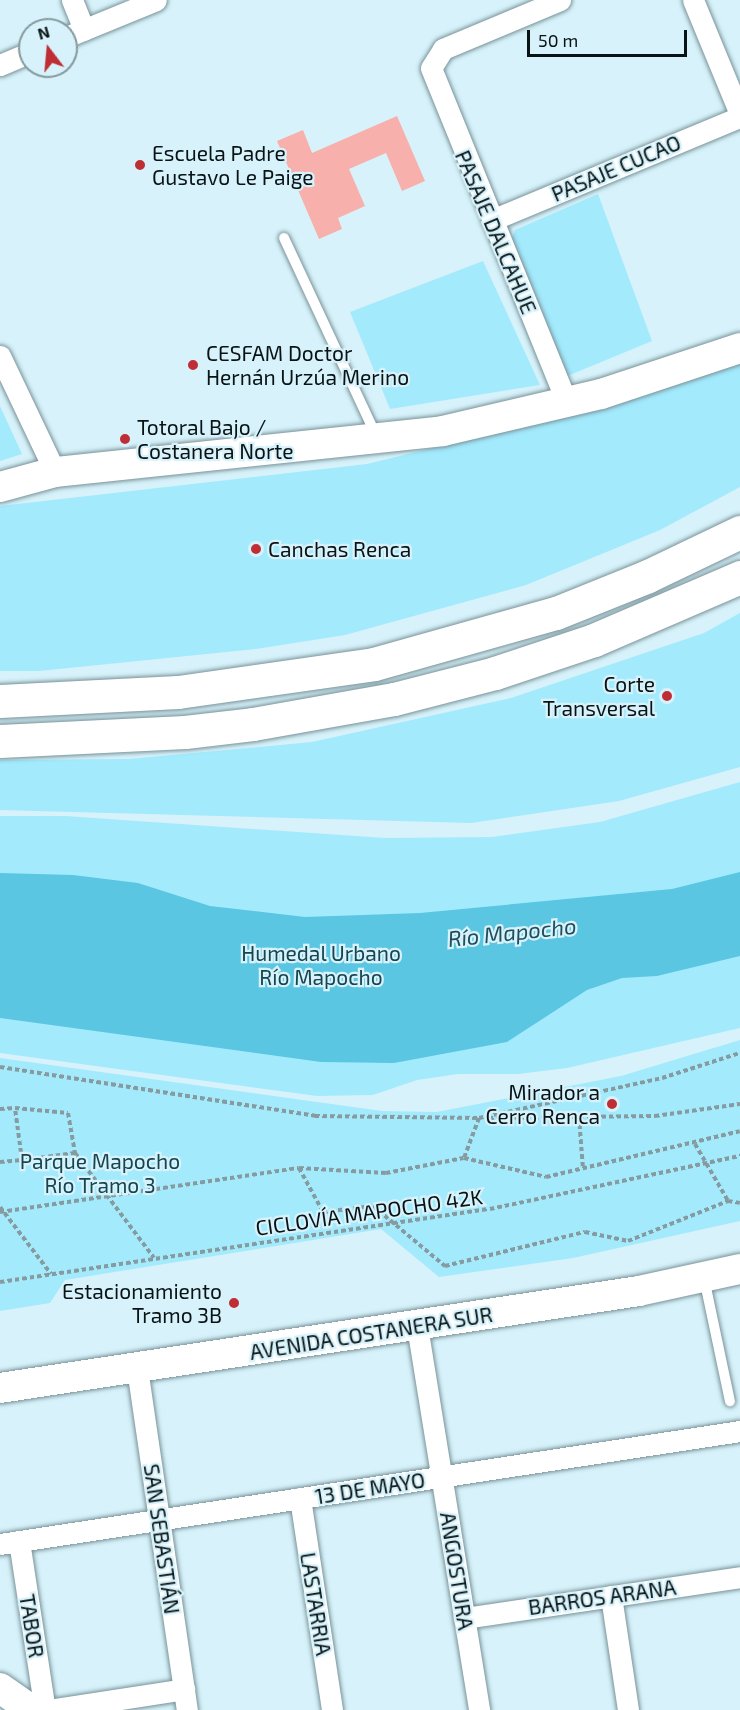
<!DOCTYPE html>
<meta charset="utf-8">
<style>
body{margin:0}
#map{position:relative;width:740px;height:1710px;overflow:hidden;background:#d7f2fa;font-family:"Exo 2",sans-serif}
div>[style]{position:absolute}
.green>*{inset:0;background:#a3eafd}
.water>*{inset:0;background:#5ac6e1}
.building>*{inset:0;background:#f7b0ab}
.path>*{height:4px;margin-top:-2px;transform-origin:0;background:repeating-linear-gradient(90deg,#869ba0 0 4.5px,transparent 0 7.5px)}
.roads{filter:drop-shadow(0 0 2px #799299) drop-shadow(0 0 2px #799299)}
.lane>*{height:10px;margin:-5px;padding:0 5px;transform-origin:5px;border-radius:5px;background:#fff}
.street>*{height:21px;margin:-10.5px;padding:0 10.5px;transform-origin:10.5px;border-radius:10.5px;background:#fff}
.secondary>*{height:30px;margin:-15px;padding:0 15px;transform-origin:15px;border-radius:15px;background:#fff}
.highway>*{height:33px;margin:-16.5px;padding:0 16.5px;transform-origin:16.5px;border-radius:16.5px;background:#fff}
.dots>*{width:16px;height:16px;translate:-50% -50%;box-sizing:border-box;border:3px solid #d7f2fa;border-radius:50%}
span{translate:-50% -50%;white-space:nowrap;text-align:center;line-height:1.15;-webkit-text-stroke:4.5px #d7f2fa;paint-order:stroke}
.poi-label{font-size:21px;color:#091315}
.left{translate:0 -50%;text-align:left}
.right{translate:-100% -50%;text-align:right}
.street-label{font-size:21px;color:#091315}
.park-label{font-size:21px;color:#144550}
.water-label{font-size:22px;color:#204f5b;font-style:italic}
.north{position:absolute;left:18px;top:18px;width:60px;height:60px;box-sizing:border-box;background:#d7f2fa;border:2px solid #85999e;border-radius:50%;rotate:344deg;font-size:16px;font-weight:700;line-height:24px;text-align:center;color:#091315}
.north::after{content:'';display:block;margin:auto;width:21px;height:27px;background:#be2e34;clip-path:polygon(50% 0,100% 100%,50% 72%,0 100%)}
.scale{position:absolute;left:527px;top:30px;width:160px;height:27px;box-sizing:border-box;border:3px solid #091315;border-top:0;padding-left:8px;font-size:18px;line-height:21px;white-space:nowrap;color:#091315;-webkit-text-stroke:4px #d7f2fa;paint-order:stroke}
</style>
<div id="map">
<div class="green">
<i style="clip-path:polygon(598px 194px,652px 341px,565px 377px,510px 245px,515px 230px)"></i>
<i style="clip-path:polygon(483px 261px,540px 385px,390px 409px,350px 312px)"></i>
<i style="clip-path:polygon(740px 356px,740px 487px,660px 530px,526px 585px,345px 635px,256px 649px,39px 671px,0 671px,0 506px,367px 464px,498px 432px)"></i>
<i style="clip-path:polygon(0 406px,22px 454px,0 461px)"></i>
<i style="clip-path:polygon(740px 613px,740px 767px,619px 801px,471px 823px,0 810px,0 760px,129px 759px,312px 742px,511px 698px,704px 633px)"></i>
<i style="clip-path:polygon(740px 782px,740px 1028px,567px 1068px,518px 1074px,458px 1074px,417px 1080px,373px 1095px,317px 1096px,0 1053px,0 816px,65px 816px,385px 838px,492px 837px,600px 822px)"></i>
<i style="clip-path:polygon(740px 1040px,740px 1221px,573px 1258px,439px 1277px,381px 1229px,65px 1280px,50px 1303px,0 1311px,0 1058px,382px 1111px,437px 1112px,621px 1076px)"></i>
</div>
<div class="water">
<i style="clip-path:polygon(740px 872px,740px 956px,657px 976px,622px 978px,587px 990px,507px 1042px,394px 1063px,321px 1062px,0 1018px,0 873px,73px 875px,138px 883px,210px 906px,305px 917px,420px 913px,672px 889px)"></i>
</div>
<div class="building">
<i style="clip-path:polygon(397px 116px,425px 181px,402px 191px,386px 153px,349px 169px,365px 206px,338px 218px,342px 229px,319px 239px,277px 141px,303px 130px,312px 153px)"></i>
</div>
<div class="path">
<i style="left:0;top:1067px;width:319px;rotate:8.8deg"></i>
<i style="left:315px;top:1116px;width:164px;rotate:0.7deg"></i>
<i style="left:479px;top:1118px;width:43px;rotate:110.6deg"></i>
<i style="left:0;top:1109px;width:15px;rotate:-4deg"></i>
<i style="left:15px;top:1108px;width:53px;rotate:5.4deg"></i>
<i style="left:68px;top:1113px;width:41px;rotate:80.1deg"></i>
<i style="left:75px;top:1153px;width:53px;rotate:172.5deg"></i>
<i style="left:22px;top:1160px;width:52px;rotate:-97.7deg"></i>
<i style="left:579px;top:1117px;width:52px;rotate:85.6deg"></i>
<i style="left:479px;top:1118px;width:187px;rotate:-12.3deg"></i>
<i style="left:662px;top:1078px;width:82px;rotate:-17.8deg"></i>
<i style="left:489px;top:1118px;width:166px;rotate:-0.7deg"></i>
<i style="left:655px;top:1116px;width:86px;rotate:-8deg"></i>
<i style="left:695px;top:1144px;width:66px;rotate:59.9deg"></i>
<i style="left:75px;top:1153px;width:131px;rotate:53deg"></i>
<i style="left:0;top:1162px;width:22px;rotate:-5deg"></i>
<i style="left:299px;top:1168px;width:50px;rotate:61.4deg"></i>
<i style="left:323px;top:1212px;width:50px;rotate:-6.8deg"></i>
<i style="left:373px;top:1206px;width:94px;rotate:39.8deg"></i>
<i style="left:445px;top:1266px;width:144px;rotate:-13.7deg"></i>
<i style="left:585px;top:1232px;width:44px;rotate:11.8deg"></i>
<i style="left:628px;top:1241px;width:108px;rotate:-21.8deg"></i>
<i style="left:728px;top:1201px;width:12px;rotate:9deg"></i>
<i style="left:0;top:1207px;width:84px;rotate:52.7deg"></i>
<i style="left:0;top:1212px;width:302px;rotate:-8.4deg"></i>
<i style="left:299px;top:1168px;width:87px;rotate:3.3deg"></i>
<i style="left:386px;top:1173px;width:79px;rotate:-10.9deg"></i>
<i style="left:464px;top:1158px;width:84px;rotate:13deg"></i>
<i style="left:546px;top:1177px;width:199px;rotate:-13.3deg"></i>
<i style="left:0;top:1282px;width:495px;rotate:-8.5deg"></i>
<i style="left:490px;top:1209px;width:256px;rotate:-12deg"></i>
</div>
<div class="roads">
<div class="lane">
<i style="left:284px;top:238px;width:217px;rotate:65deg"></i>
<i style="left:704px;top:1278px;width:126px;rotate:78.1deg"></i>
</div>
<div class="street">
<i style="left:72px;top:0;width:32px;rotate:68deg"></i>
<i style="left:560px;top:0;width:127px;rotate:157.3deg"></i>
<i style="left:443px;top:49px;width:22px;rotate:122deg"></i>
<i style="left:431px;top:68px;width:362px;rotate:67.9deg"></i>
<i style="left:693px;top:0;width:123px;rotate:67.6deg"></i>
<i style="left:66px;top:37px;width:97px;rotate:-22.3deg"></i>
<i style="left:0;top:65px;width:33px;rotate:-23deg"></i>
<i style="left:492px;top:220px;width:269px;rotate:-22.6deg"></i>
<i style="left:0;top:356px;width:128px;rotate:64.6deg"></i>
<i style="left:417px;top:1326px;width:389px;rotate:80.8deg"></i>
<i style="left:137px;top:1368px;width:346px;rotate:81.7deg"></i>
<i style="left:300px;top:1498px;width:214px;rotate:81.4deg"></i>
<i style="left:19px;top:1541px;width:171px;rotate:81.3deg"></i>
<i style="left:0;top:1544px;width:749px;rotate:-8.68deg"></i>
<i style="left:611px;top:1596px;width:115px;rotate:81.5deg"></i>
<i style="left:464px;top:1618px;width:279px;rotate:-8.4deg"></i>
<i style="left:49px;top:1710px;width:137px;rotate:-8.8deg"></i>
</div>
<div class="secondary">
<i style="left:0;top:487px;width:57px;rotate:-15.3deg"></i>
<i style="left:55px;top:472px;width:390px;rotate:-6deg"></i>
<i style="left:443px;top:431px;width:162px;rotate:-13.2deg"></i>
<i style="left:601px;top:394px;width:146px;rotate:-18.3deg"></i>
<i style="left:0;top:1388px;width:646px;rotate:-8.63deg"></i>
<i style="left:639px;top:1291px;width:103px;rotate:-12.3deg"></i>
<i style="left:0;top:1688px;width:38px;rotate:35deg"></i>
</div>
<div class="highway">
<i style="left:0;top:701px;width:178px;rotate:-2.9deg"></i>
<i style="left:178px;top:692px;width:198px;rotate:-8.1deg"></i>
<i style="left:374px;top:664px;width:189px;rotate:-15.7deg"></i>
<i style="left:556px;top:613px;width:99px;rotate:-21.9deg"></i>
<i style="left:648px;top:576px;width:102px;rotate:-25.6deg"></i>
<i style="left:0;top:741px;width:185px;rotate:-2.8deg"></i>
<i style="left:185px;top:732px;width:68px;rotate:-6.7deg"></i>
<i style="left:253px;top:724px;width:143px;rotate:-10.1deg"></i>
<i style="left:394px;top:699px;width:104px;rotate:-14.4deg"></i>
<i style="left:495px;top:673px;width:104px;rotate:-18.4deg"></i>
<i style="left:594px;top:640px;width:159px;rotate:-23.3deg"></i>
</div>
</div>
<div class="dots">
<i style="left:140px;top:165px;background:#be2e34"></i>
<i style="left:193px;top:365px;background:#be2e34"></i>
<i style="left:125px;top:439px;background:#be2e34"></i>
<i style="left:256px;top:549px;background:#be2e34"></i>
<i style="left:667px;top:696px;background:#be2e34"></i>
<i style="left:612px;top:1104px;background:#be2e34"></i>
<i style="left:234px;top:1303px;background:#be2e34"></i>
</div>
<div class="poi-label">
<span class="left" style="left:152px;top:165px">Escuela Padre<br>Gustavo Le Paige</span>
<span class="left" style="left:206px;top:365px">CESFAM Doctor<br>Hernán Urzúa Merino</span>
<span class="left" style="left:137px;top:439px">Totoral Bajo /<br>Costanera Norte</span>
<span class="left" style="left:268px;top:549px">Canchas Renca</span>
<span class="right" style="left:655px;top:696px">Corte<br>Transversal</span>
<span class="right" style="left:600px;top:1104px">Mirador a<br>Cerro Renca</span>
<span class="right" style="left:222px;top:1303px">Estacionamiento<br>Tramo 3B</span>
</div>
<div class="street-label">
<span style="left:616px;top:168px;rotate:-23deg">PASAJE CUCAO</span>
<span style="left:496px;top:232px;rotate:67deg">PASAJE DALCAHUE</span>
<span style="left:369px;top:1212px;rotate:-8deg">CICLOVÍA MAPOCHO 42K</span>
<span style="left:371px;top:1333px;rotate:-9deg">AVENIDA COSTANERA SUR</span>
<span style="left:370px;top:1488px;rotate:-9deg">13 DE MAYO</span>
<span style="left:162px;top:1539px;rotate:82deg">SAN SEBASTIÁN</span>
<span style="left:457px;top:1571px;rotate:81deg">ANGOSTURA</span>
<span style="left:602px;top:1597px;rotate:-8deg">BARROS ARANA</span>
<span style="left:316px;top:1604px;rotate:81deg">LASTARRIA</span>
<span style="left:32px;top:1626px;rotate:81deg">TABOR</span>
</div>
<div class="park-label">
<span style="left:321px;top:965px">Humedal Urbano<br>Río Mapocho</span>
<span style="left:100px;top:1173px">Parque Mapocho<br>Río Tramo 3</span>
</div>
<div class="water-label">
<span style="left:512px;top:932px;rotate:-6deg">Río Mapocho</span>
</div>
<div class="north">N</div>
<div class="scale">50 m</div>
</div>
